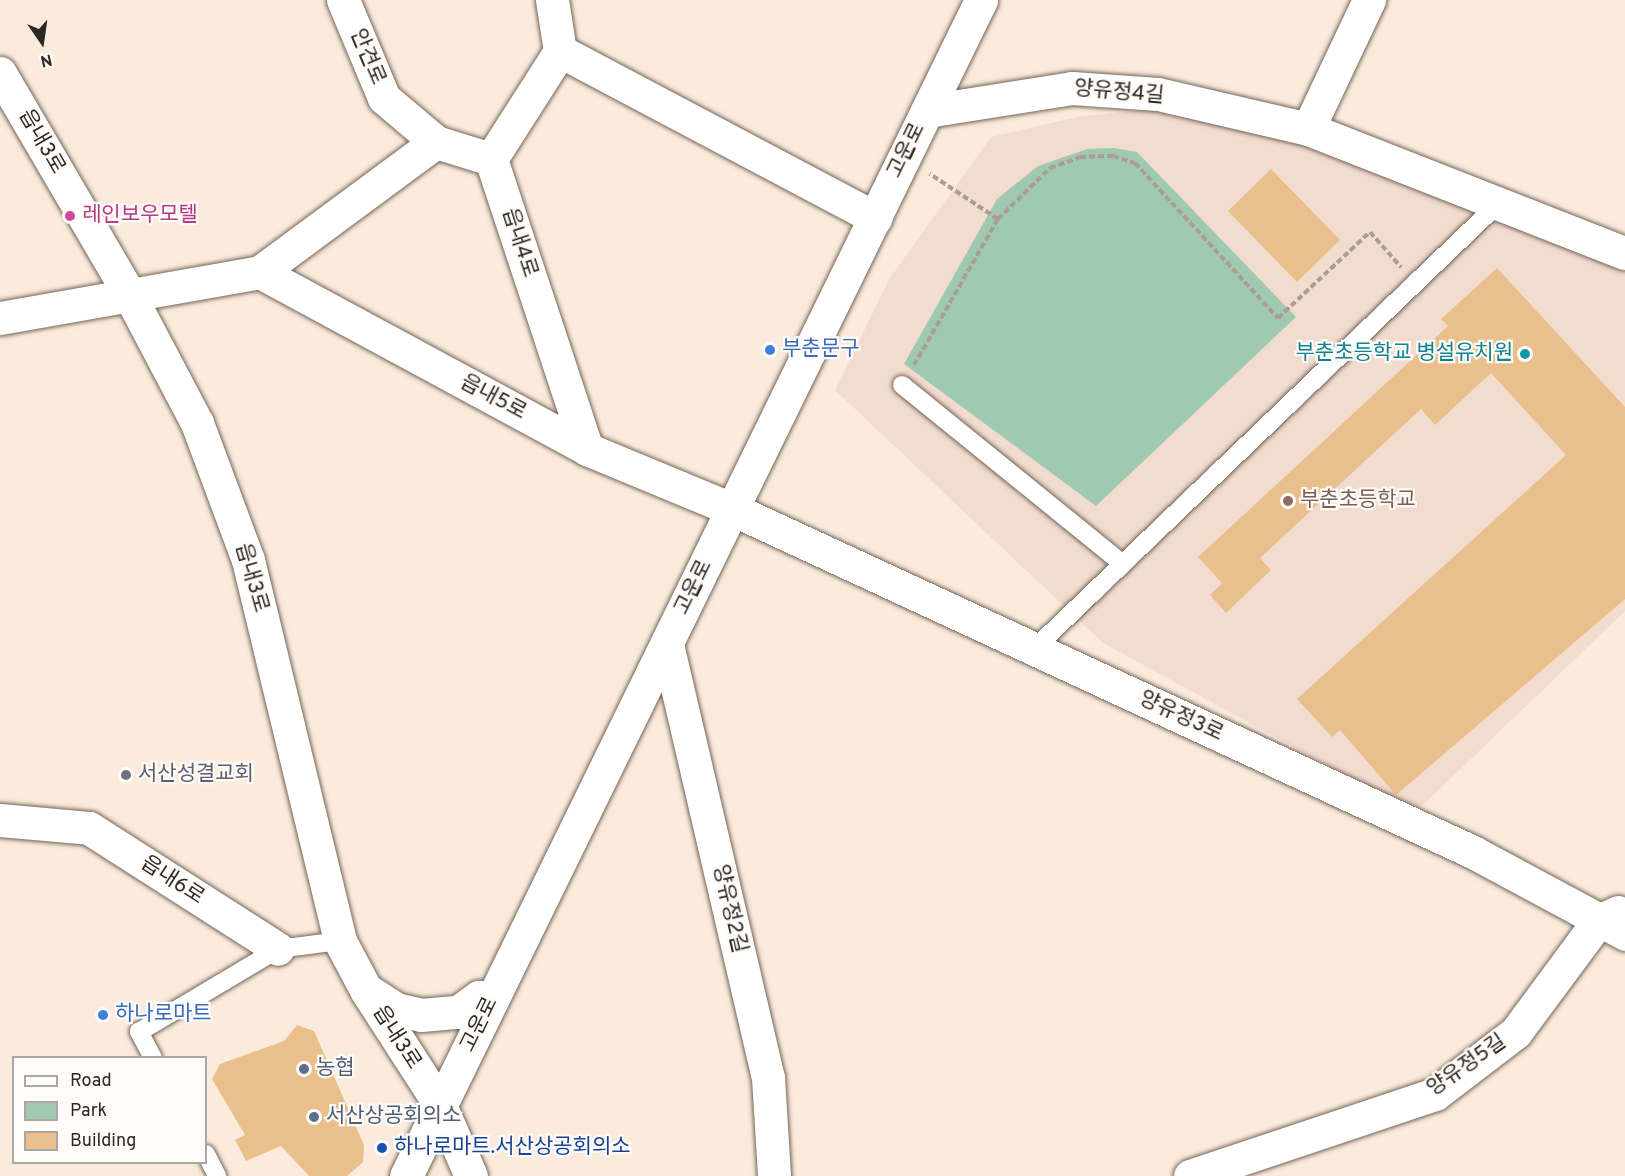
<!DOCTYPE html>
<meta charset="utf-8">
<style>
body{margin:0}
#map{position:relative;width:1625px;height:1176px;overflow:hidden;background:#fbebdc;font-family:Overpass,"Noto Sans KR",sans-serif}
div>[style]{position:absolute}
.education>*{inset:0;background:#f2dbcf}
.green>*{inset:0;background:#a0c9b2}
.building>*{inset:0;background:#e9c08c}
.path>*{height:4px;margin-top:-2px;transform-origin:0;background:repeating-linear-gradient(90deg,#aa9e92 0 6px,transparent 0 9px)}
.roads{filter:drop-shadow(0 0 2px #736558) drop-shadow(0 0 2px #736558)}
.lane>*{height:18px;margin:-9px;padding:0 9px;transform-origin:9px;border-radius:9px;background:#fff}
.street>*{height:33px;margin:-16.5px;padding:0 16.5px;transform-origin:16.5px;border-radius:16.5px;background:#fff}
.secondary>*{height:33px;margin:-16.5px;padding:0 16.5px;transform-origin:16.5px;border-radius:16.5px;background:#fff}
.dots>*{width:16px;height:16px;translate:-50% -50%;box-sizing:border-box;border:3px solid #fefbf8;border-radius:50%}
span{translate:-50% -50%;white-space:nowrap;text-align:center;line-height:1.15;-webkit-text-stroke:4.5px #fefbf8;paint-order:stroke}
.street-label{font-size:21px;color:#2e2822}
.hotel-label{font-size:21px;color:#b23c85}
.left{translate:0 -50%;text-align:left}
.shop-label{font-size:21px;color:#366cbe}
.culture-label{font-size:21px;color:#0d838f}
.right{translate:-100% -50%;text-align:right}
.education-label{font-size:21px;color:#785e54}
.worship-label{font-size:21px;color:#5b616d}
.service-label{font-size:21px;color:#4e5e75}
.transit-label{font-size:21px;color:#164399}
.legend{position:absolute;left:12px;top:1056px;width:195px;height:108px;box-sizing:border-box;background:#fefbf8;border:2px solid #aba7a2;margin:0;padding:8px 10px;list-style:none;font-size:18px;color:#2e2822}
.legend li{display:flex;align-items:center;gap:12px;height:30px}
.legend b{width:30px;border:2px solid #aba7a2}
.north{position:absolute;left:12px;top:12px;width:60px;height:60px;-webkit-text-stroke:4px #fefbf8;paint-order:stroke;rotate:167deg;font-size:16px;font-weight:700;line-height:24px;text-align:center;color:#2e2822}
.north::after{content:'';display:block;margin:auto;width:21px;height:27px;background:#2e2822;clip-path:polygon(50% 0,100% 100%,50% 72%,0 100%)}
</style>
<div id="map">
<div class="education">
<i style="clip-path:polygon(1182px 107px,1454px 192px,1625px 266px,1625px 611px,1423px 805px,1399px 804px,1103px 643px,835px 390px,890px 278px,991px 137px,1082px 116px)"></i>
</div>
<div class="green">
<i style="clip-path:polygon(1114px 148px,1137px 152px,1296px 317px,1096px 506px,904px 364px,997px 199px,1038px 166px,1087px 149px)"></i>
</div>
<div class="building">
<i style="clip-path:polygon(1271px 169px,1340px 240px,1297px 282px,1228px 211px)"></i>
<i style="clip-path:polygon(1497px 268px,1625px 407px,1625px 599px,1396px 795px,1340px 730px,1332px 737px,1297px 699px,1566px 455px,1491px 373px,1435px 425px,1421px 409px,1260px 558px,1271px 570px,1226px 613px,1210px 595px,1222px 583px,1198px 557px,1448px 326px,1441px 319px)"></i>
<i style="clip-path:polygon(297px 1025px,314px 1031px,364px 1145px,363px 1162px,347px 1176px,309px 1176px,281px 1146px,246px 1161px,235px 1140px,245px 1135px,212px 1079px,220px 1064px,284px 1041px)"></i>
</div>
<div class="path">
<i style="left:998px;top:219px;width:73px;rotate:-44.4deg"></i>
<i style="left:1050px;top:168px;width:32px;rotate:-20deg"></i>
<i style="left:1080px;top:157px;width:33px;rotate:-2deg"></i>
<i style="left:1113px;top:156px;width:23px;rotate:18deg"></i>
<i style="left:1135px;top:163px;width:211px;rotate:47.3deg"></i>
<i style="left:1278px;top:318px;width:126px;rotate:-43.1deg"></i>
<i style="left:1370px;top:232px;width:47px;rotate:48.5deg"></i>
<i style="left:914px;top:365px;width:168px;rotate:-60.1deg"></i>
<i style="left:998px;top:219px;width:82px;rotate:-146.5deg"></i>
</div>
<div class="roads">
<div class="lane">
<i style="left:902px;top:385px;width:284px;rotate:39deg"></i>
<i style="left:1034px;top:649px;width:644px;rotate:-43.81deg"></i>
<i style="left:153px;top:1058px;width:30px;rotate:-118deg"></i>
<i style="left:139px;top:1032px;width:162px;rotate:-30.8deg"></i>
<i style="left:278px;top:949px;width:63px;rotate:-7.4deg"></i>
<i style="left:206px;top:1154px;width:25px;rotate:63deg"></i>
</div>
<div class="street">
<i style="left:343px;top:0;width:106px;rotate:67.3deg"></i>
<i style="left:384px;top:98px;width:68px;rotate:40.2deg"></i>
<i style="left:436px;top:142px;width:58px;rotate:17.2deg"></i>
<i style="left:552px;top:0;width:52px;rotate:81.1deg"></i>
<i style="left:560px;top:51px;width:357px;rotate:27.9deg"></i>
<i style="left:0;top:73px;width:256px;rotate:59.7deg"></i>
<i style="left:129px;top:294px;width:146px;rotate:62.2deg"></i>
<i style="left:197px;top:423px;width:146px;rotate:69.6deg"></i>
<i style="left:248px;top:560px;width:392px;rotate:76.4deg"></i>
<i style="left:340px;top:941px;width:55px;rotate:62deg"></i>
<i style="left:366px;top:990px;width:137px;rotate:57.2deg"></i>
<i style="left:440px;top:1105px;width:77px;rotate:66.4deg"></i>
<i style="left:927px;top:111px;width:147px;rotate:-9deg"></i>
<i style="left:1072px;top:88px;width:86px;rotate:4deg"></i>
<i style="left:1158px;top:94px;width:154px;rotate:13.1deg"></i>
<i style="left:1308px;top:129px;width:340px;rotate:21.4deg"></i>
<i style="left:1308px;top:129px;width:143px;rotate:-64.7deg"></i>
<i style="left:491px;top:159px;width:305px;rotate:71.7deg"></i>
<i style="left:491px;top:159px;width:128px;rotate:-57.4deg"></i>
<i style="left:260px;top:272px;width:219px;rotate:-36.5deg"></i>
<i style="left:0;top:318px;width:264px;rotate:-10deg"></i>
<i style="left:260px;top:272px;width:372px;rotate:28.4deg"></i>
<i style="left:587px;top:449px;width:157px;rotate:22.5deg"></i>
<i style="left:732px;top:509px;width:817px;rotate:24.84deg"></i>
<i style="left:1473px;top:852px;width:173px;rotate:28.3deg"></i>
<i style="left:667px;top:644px;width:445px;rotate:76.9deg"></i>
<i style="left:768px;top:1077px;width:99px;rotate:86.5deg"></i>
<i style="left:0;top:820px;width:89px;rotate:5.1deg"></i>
<i style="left:89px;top:828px;width:224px;rotate:32.6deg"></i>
<i style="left:370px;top:992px;width:31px;rotate:33deg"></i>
<i style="left:396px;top:1009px;width:26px;rotate:13deg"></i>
<i style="left:421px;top:1015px;width:37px;rotate:-5deg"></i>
<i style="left:458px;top:1012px;width:26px;rotate:-36deg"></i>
<i style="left:479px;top:997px;width:13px;rotate:23deg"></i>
<i style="left:1190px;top:1176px;width:258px;rotate:-18.5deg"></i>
<i style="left:1435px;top:1094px;width:102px;rotate:-37.4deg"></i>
<i style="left:1516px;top:1032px;width:138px;rotate:-53.5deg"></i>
<i style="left:1598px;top:921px;width:22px;rotate:-24deg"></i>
</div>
<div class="secondary">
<i style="left:406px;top:1176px;width:1309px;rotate:-63.94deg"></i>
</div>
</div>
<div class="dots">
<i style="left:70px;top:216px;background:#d1479c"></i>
<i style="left:770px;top:350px;background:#3f7fe0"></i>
<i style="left:1525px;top:354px;background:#0f9aa8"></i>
<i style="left:1288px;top:501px;background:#8d6e63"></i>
<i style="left:126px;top:775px;background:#6b7280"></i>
<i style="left:103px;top:1015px;background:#3f7fe0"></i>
<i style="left:304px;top:1069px;background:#5c6f8a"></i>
<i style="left:314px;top:1117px;background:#5c6f8a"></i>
<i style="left:382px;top:1148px;background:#1a4fb4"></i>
</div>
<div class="street-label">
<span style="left:367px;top:57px;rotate:67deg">안견로</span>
<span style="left:1119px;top:93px;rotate:5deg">양유정4길</span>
<span style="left:41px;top:142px;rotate:60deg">읍내3로</span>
<span style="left:907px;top:151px;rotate:-64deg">고운로</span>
<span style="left:519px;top:243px;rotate:72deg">읍내4로</span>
<span style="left:493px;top:398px;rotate:28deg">읍내5로</span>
<span style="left:251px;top:578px;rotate:74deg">읍내3로</span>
<span style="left:694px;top:588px;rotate:-64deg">고운로</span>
<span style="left:1181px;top:717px;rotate:25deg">양유정3로</span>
<span style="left:172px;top:881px;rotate:33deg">읍내6로</span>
<span style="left:729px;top:909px;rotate:77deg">양유정2길</span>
<span style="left:480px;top:1025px;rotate:-64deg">고운로</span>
<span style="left:396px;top:1038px;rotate:57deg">읍내3로</span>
<span style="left:1467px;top:1066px;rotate:-35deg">양유정5길</span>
</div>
<div class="hotel-label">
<span class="left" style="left:82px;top:216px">레인보우모텔</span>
</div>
<div class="shop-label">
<span class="left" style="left:782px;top:350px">부춘문구</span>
<span class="left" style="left:115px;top:1015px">하나로마트</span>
</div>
<div class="culture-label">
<span class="right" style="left:1513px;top:354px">부춘초등학교 병설유치원</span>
</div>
<div class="education-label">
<span class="left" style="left:1300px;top:501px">부춘초등학교</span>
</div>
<div class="worship-label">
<span class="left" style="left:138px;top:775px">서산성결교회</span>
</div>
<div class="service-label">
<span class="left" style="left:316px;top:1069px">농협</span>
<span class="left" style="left:326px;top:1117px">서산상공회의소</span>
</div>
<div class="transit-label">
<span class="left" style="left:394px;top:1148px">하나로마트.서산상공회의소</span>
</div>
<ul class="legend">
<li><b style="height:8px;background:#fff"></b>Road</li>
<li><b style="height:16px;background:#a0c9b2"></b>Park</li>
<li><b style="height:16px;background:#e9c08c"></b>Building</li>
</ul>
<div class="north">N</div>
</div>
